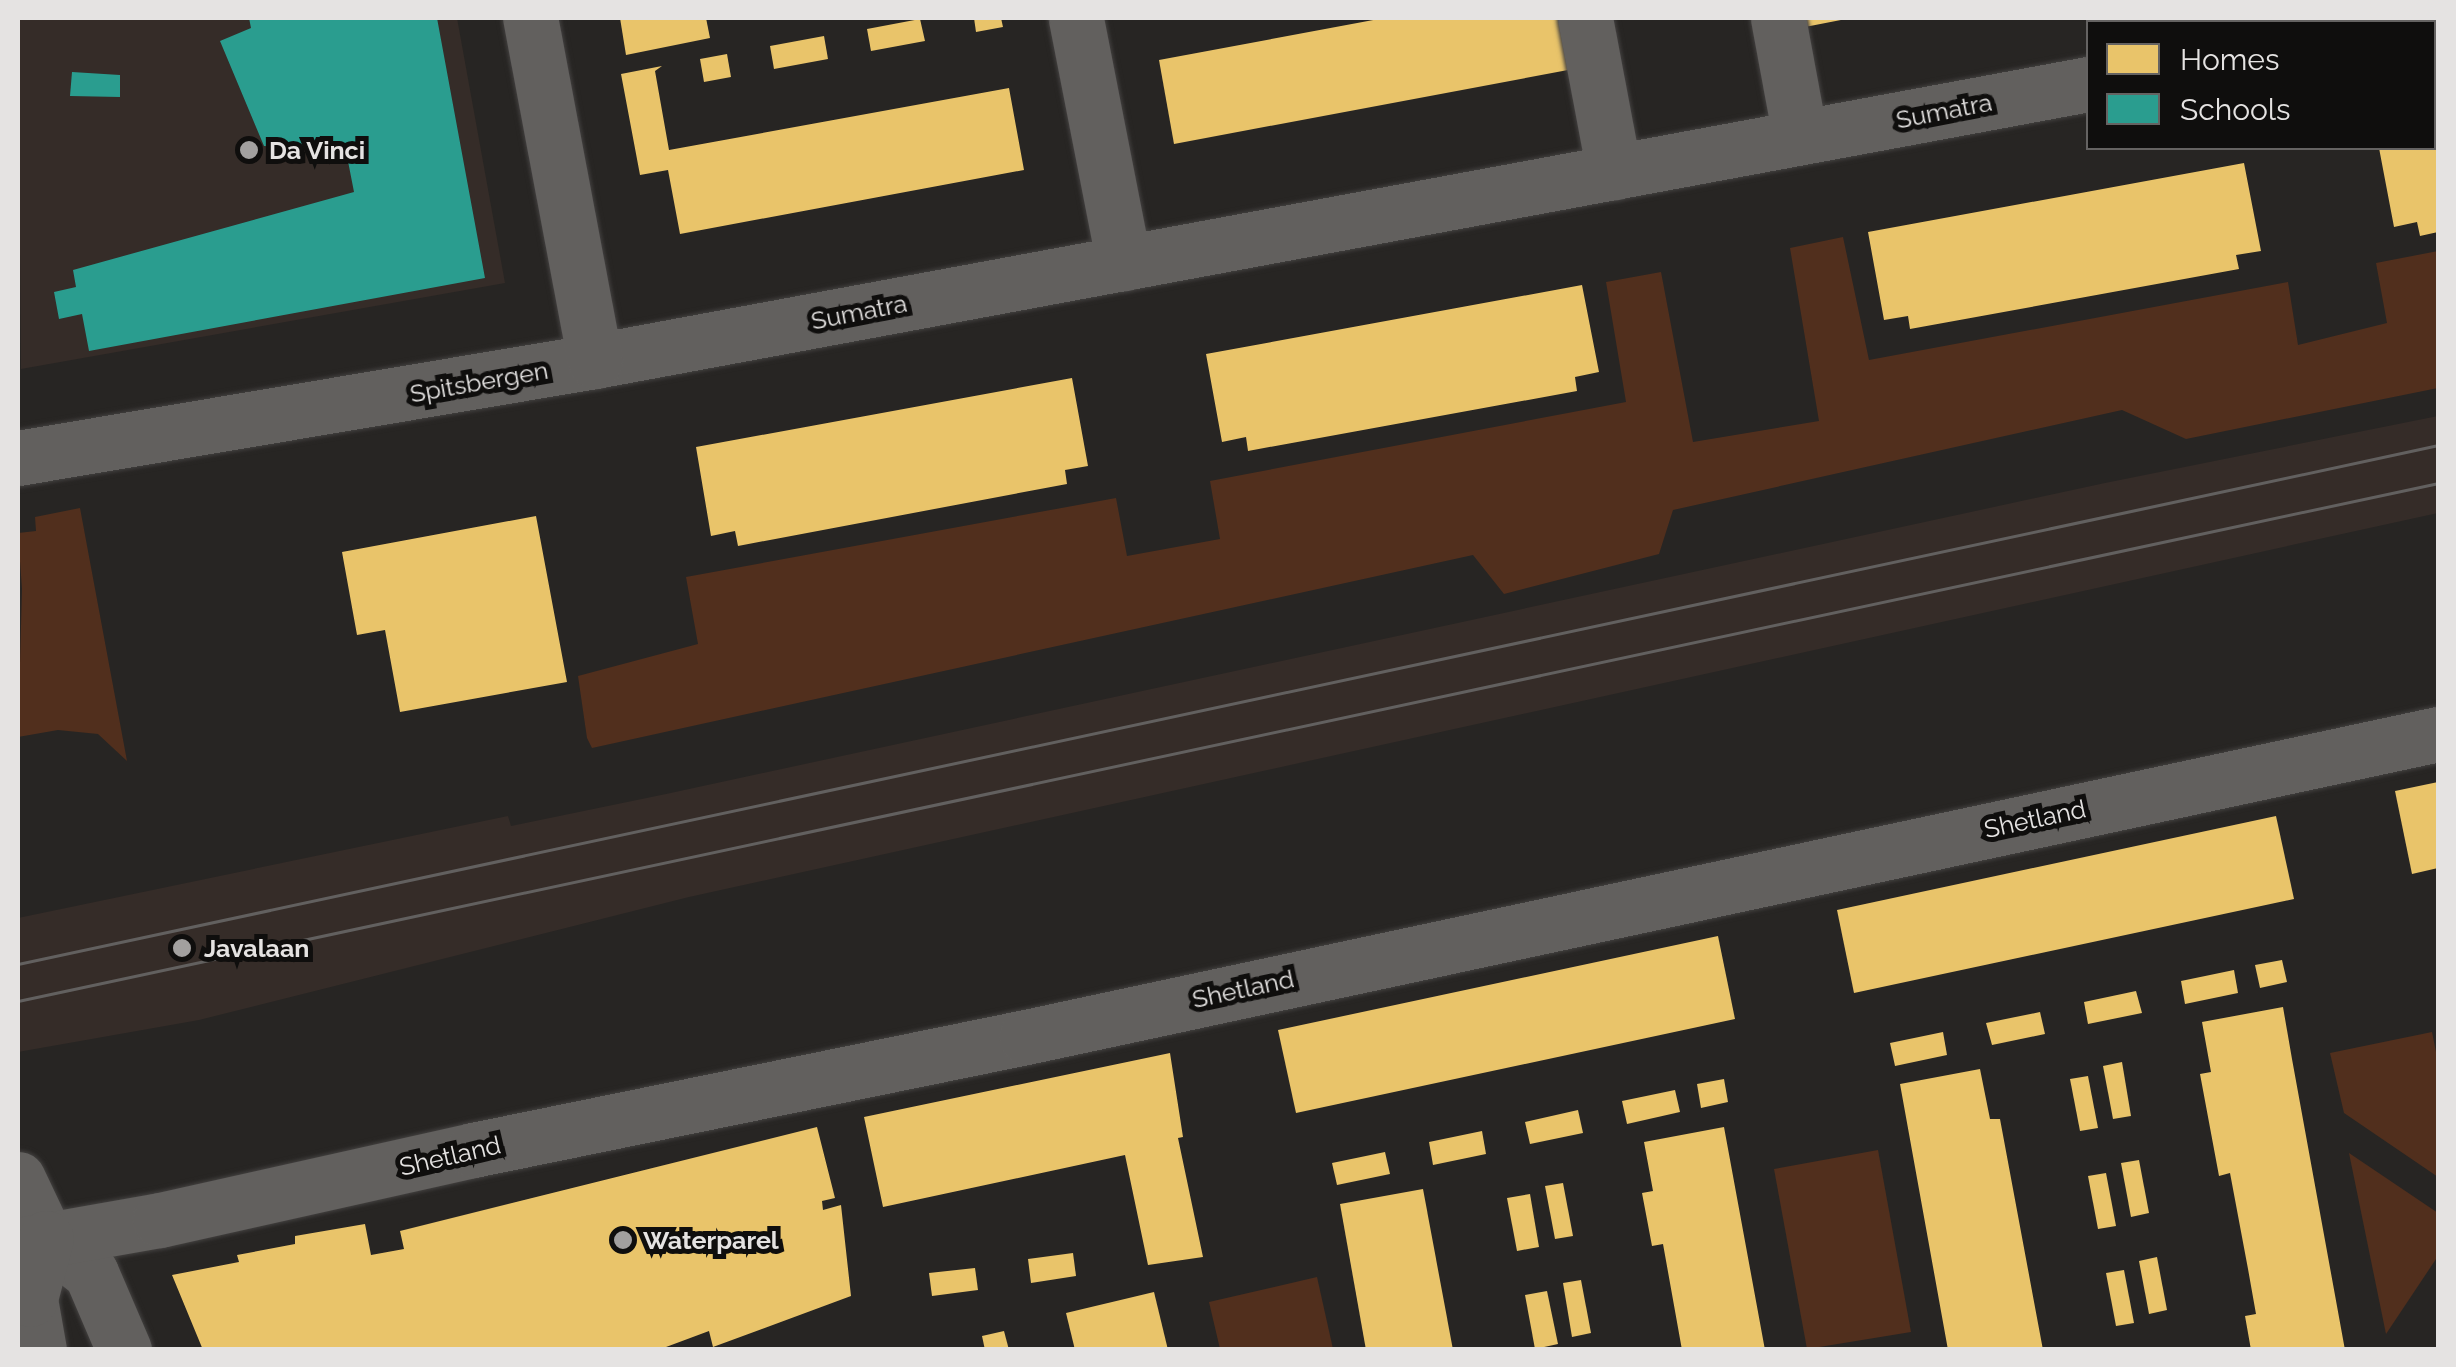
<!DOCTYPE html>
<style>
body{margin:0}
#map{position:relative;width:2456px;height:1367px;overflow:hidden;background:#272523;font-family:Raleway,sans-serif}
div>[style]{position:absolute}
.built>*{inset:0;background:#352c28}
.green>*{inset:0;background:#512f1d}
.homes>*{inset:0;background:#e9c46a}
.schools>*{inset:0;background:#2a9d8f}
.roads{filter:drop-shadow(0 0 2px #434140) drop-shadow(0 0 2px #434140)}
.street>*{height:55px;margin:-27.5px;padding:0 27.5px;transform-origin:27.5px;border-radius:27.5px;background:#62605e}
.tram>*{height:2.5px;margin:-1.25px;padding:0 1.25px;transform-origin:1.25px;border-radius:1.25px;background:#62605f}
.dots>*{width:28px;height:28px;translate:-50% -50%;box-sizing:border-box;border:5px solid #0f0e0d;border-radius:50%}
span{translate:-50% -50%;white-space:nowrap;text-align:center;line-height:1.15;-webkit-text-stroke:10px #0f0e0d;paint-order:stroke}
.street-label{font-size:25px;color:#e5e3e2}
.poi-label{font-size:25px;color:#e5e3e2;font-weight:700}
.left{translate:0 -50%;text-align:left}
.frame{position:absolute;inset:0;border:20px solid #e5e3e2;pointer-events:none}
.legend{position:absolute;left:2086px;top:20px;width:350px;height:130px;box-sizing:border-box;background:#0f0e0d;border:2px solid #656362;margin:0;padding:12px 18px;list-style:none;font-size:30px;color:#e5e3e2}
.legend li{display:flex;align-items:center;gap:20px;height:50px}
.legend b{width:50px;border:2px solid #656362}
</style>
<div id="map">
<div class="built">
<i style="clip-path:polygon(18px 18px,457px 18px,505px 283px,21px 369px)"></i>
<i style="clip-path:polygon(2438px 416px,2438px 513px,689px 897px,199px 1020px,18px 1052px,18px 918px,508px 816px,511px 826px,666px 794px,2105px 483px)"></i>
</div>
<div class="green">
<i style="clip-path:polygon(1843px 237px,1869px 360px,2288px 282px,2298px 345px,2387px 323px,2376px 263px,2438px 251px,2438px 388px,2186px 439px,2122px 410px,1673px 510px,1659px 554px,1504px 594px,1473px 555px,592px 748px,587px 738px,578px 676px,698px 644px,686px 577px,1116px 498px,1127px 556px,1220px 539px,1210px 481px,1626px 402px,1606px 282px,1661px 272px,1693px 442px,1819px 421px,1790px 248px)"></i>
<i style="clip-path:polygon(80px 508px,127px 761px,98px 734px,58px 730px,18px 737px,22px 589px,18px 533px,36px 531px,35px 517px)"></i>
<i style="clip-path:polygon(2432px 1032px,2438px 1062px,2438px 1177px,2344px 1113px,2330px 1053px)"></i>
<i style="clip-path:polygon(1878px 1150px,1911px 1332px,1807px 1349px,1774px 1169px)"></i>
<i style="clip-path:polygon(2349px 1153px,2438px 1213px,2438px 1256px,2386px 1334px)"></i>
<i style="clip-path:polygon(1317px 1277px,1333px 1349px,1220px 1349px,1209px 1302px)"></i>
</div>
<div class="homes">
<i style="clip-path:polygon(620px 18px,706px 18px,710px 38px,626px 55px)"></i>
<i style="clip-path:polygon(974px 18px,1001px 18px,1003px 27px,976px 32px)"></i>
<i style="clip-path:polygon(1384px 18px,1558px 18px,1568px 70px,1174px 144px,1159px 60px)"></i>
<i style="clip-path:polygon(1803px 18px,1846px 18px,1846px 19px,1805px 27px)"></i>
<i style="clip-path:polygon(920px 19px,925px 41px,871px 51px,867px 29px)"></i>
<i style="clip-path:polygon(824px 36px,828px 59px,774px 69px,770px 46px)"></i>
<i style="clip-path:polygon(727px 54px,731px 77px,704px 82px,700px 59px)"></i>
<i style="clip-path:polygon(662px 66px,655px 71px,669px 150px,1009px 88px,1024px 170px,680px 234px,668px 170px,640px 175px,621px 74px)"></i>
<i style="clip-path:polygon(2438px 127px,2438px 232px,2420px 236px,2417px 222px,2394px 227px,2379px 148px,2434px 148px,2434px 128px)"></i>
<i style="clip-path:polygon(2244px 163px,2261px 251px,2236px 255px,2239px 269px,1910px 329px,1908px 316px,1884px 320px,1868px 232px)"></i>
<i style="clip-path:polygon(1582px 285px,1599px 372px,1575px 377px,1577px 391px,1248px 451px,1246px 437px,1222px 442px,1206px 354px)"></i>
<i style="clip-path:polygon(1072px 378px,1088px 466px,1065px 470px,1067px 484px,738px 546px,735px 531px,711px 536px,696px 447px)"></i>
<i style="clip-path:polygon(536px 516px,567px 682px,400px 712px,385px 630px,357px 635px,342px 552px)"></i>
<i style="clip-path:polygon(2438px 782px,2438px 868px,2412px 874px,2395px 791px)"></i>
<i style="clip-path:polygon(2276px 816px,2294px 899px,1854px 993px,1837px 910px)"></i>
<i style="clip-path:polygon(1718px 936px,1735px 1019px,1296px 1113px,1278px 1030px)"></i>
<i style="clip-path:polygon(2282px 960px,2287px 982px,2260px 988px,2255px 965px)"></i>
<i style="clip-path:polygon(2234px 970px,2238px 993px,2185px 1004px,2181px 981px)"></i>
<i style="clip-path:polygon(2136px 991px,2142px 1013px,2088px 1024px,2084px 1002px)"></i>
<i style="clip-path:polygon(2283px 1007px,2292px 1059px,2345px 1350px,2251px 1350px,2245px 1316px,2256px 1314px,2248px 1269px,2230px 1173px,2219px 1176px,2200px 1074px,2211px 1072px,2202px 1022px)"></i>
<i style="clip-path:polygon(2040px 1012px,2045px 1034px,1992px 1045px,1986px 1023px)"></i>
<i style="clip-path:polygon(1943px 1032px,1947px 1055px,1895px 1066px,1890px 1043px)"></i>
<i style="clip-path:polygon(1170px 1053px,1183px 1137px,1178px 1138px,1203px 1257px,1148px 1265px,1125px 1155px,883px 1207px,864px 1117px)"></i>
<i style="clip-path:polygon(2122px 1062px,2131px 1116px,2113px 1119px,2103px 1066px)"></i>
<i style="clip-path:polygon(1980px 1069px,1990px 1119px,2000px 1119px,2043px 1350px,1948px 1350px,1900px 1084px)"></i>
<i style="clip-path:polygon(2088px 1076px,2098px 1128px,2080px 1131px,2070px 1079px)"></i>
<i style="clip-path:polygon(1724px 1079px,1728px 1102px,1701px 1108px,1697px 1084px)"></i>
<i style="clip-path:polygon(1675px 1090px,1680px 1112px,1627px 1124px,1622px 1101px)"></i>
<i style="clip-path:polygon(1578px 1110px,1583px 1133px,1530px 1144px,1525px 1122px)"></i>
<i style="clip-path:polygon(817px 1127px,835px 1198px,822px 1201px,823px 1210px,841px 1205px,851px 1296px,713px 1347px,709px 1331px,658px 1350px,203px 1350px,172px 1275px,239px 1262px,237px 1255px,295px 1244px,295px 1236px,365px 1224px,371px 1255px,404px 1249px,400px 1231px)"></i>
<i style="clip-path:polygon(1724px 1127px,1765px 1350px,1682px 1350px,1663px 1244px,1652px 1246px,1642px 1193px,1653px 1191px,1644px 1142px)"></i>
<i style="clip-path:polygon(1482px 1131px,1486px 1154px,1433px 1165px,1429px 1142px)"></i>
<i style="clip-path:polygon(1385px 1152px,1390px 1174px,1337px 1185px,1332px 1163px)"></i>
<i style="clip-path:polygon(2139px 1160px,2149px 1213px,2131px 1217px,2121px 1163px)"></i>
<i style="clip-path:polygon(2106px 1173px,2116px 1226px,2098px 1229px,2088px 1176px)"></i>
<i style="clip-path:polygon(1563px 1183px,1573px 1236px,1555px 1239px,1545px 1186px)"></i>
<i style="clip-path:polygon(1423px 1189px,1453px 1350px,1366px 1350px,1340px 1204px)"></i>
<i style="clip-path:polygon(1530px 1194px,1539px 1247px,1517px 1251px,1507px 1198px)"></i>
<i style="clip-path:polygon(1073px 1253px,1076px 1276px,1031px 1283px,1028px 1259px)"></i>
<i style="clip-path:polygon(2157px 1257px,2167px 1310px,2149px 1314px,2139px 1261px)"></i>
<i style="clip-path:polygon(975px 1268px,978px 1290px,932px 1296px,929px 1273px)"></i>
<i style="clip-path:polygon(2124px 1270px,2134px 1323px,2116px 1326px,2106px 1273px)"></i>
<i style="clip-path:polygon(1581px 1280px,1591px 1333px,1572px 1337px,1563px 1283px)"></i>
<i style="clip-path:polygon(1547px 1291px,1558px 1344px,1535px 1349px,1525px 1295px)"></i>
<i style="clip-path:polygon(1154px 1292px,1168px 1350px,1075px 1350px,1066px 1313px)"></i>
<i style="clip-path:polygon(1004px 1331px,1009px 1350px,985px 1350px,982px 1336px)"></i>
</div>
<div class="schools">
<i style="clip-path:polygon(249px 18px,437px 18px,485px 278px,89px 351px,82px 314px,59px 319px,54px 292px,76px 287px,73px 270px,354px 192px,346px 151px,264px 146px,220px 41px,251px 28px)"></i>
<i style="clip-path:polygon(72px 72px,120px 75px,120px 97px,70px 96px)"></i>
</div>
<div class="roads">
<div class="street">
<i style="left:1585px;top:18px;width:157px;rotate:79.3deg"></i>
<i style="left:1778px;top:18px;width:121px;rotate:79.5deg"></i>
<i style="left:1076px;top:19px;width:249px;rotate:78.9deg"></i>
<i style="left:2417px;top:22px;width:21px;rotate:-11deg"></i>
<i style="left:595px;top:361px;width:1518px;rotate:-10.51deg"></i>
<i style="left:18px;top:458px;width:585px;rotate:-9.54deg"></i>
<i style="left:595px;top:361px;width:349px;rotate:-100.7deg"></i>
<i style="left:18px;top:1179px;width:65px;rotate:64.6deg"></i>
<i style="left:46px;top:1238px;width:57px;rotate:37.9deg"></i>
<i style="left:91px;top:1273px;width:84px;rotate:66.8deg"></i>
<i style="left:18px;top:1245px;width:144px;rotate:-10deg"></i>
<i style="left:160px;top:1220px;width:321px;rotate:-12.6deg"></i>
<i style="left:473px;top:1150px;width:564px;rotate:-11.55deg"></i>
<i style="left:1026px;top:1037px;width:1444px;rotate:-12.11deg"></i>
<i style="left:39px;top:1350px;width:52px;rotate:-100deg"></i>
<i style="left:30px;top:1299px;width:63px;rotate:-75.3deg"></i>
</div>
</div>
<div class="tram">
<i style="left:18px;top:964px;width:2475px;rotate:-12.1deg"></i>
<i style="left:18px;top:1001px;width:2475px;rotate:-12.08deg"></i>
</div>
<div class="dots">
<i style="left:249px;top:150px;background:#a2a09f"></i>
<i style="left:182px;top:948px;background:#a2a09f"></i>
<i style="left:623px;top:1240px;background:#a2a09f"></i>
</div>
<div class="street-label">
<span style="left:1944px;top:111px;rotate:-11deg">Sumatra</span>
<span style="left:859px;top:312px;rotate:-11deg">Sumatra</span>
<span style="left:479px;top:382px;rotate:-10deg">Spitsbergen</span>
<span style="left:2035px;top:819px;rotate:-12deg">Shetland</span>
<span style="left:1243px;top:989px;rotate:-12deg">Shetland</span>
<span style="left:450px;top:1156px;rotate:-13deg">Shetland</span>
</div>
<div class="poi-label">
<span class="left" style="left:269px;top:150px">Da Vinci</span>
<span class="left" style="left:204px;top:948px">Javalaan</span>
<span class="left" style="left:643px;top:1240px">Waterparel</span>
</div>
<div class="frame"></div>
<ul class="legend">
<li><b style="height:28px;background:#e9c46a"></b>Homes</li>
<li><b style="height:28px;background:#2a9d8f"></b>Schools</li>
</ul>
</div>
